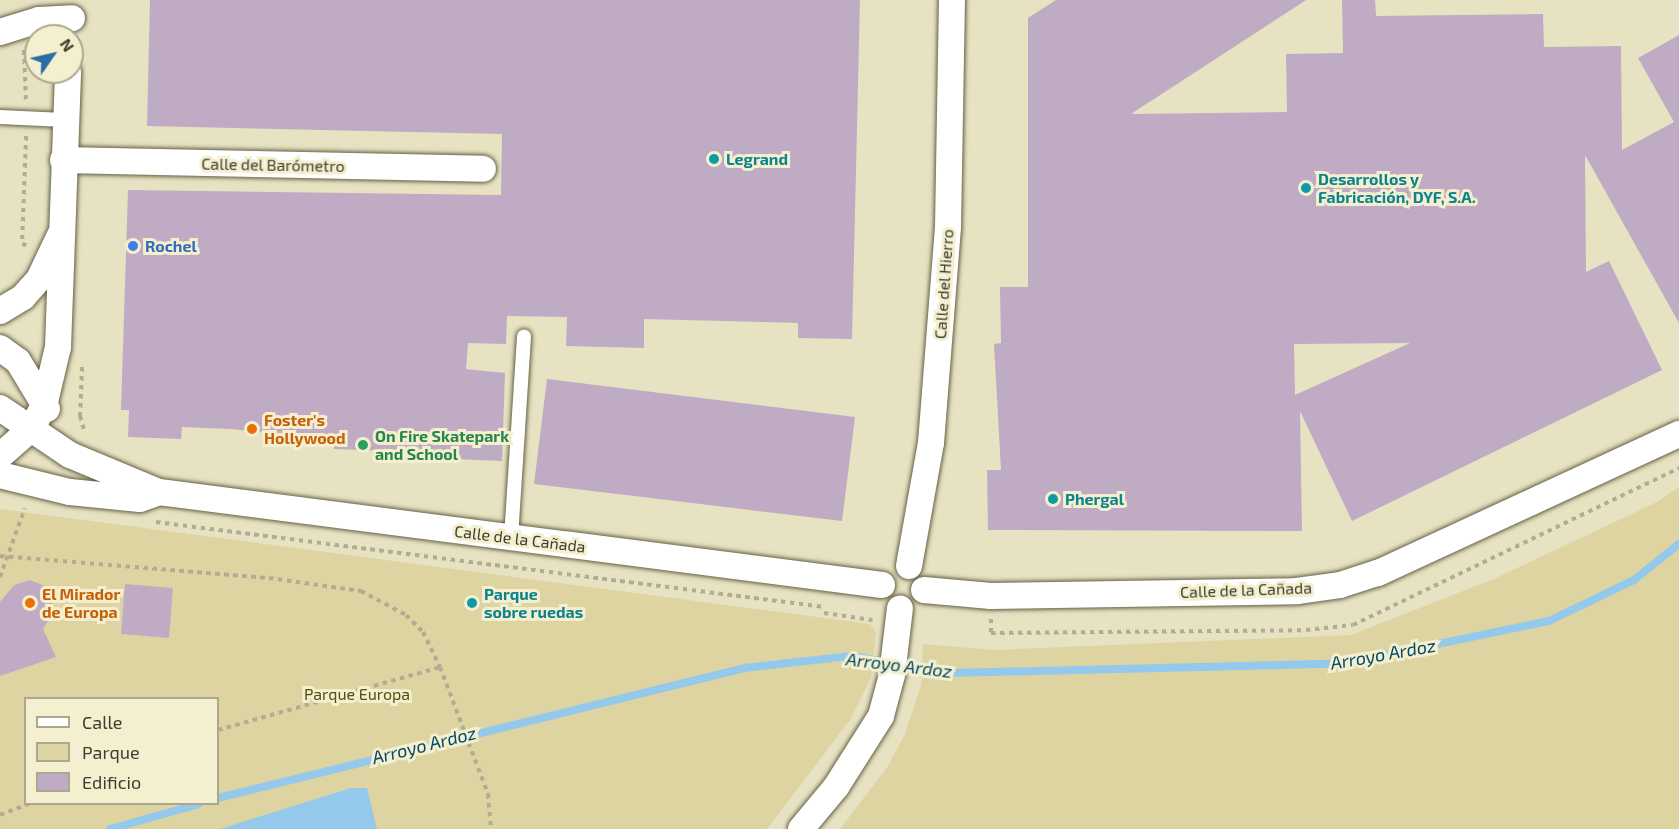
<!DOCTYPE html>
<meta charset="utf-8">
<style>
body{margin:0}
#map{position:relative;width:1679px;height:829px;overflow:hidden;background:#e7e2c2;font-family:"Exo 2",sans-serif}
div>[style]{position:absolute}
.green>*{inset:0;background:#ddd4a2}
.water>*{inset:0;background:#95c9eb}
.stream>*{height:8px;margin:-4px;padding:0 4px;transform-origin:4px;border-radius:4px;background:#95c9eb}
.building>*{inset:0;background:#c0abc4}
.path>*{height:4px;margin-top:-2px;transform-origin:0;background:repeating-linear-gradient(90deg,#b1ad93 0 4.5px,transparent 0 9px)}
.roads{filter:drop-shadow(0 0 2px #656145) drop-shadow(0 0 2px #656145)}
.service>*{height:14px;margin:-7px;padding:0 7px;transform-origin:7px;border-radius:7px;background:#fff}
.minor>*{height:26px;margin:-13px;padding:0 13px;transform-origin:13px;border-radius:13px;background:#fff}
.dots>*{width:16px;height:16px;translate:-50% -50%;box-sizing:border-box;border:3px solid #f4efcf;border-radius:50%}
span{translate:-50% -50%;white-space:nowrap;text-align:center;line-height:1.15;-webkit-text-stroke:6px #f4efcf;paint-order:stroke}
.culture-label{font-size:16px;color:#0d838f;font-weight:700}
.left{translate:0 -50%;text-align:left}
.street-label{font-size:16px;color:#3f3d30}
.shop-label{font-size:16px;color:#366cbe;font-weight:700}
.food-label{font-size:16px;color:#c56008;font-weight:700}
.leisure-label{font-size:16px;color:#27864d;font-weight:700}
.park-label{font-size:16px;color:#594e0c}
.water-label{font-size:18px;color:#004768;font-style:italic}
.legend{position:absolute;left:24px;top:697px;width:195px;height:108px;box-sizing:border-box;background:#f4efcf;border:2px solid #aca88f;margin:0;padding:8px 10px;list-style:none;font-size:18px;color:#3f3d30}
.legend li{display:flex;align-items:center;gap:12px;height:30px}
.legend b{width:30px;border:2px solid #aca88f}
.north{position:absolute;left:24px;top:24px;width:60px;height:60px;box-sizing:border-box;background:#f4efcf;border:2px solid #aca88f;border-radius:50%;rotate:56deg;font-size:16px;font-weight:700;line-height:24px;text-align:center;color:#3f3d30}
.north::after{content:'';display:block;margin:auto;width:21px;height:27px;background:#2b6ea4;clip-path:polygon(50% 0,100% 100%,50% 72%,0 100%)}
</style>
<div id="map">
<div class="green">
<i style="clip-path:polygon(1679px 487px,1679px 829px,840px 829px,888px 766px,905px 734px,921px 685px,923px 644px,994px 650px,1351px 635px,1496px 578px,1657px 502px)"></i>
<i style="clip-path:polygon(evenodd,0 509px,870px 624px,876px 632px,871px 677px,850px 720px,767px 829px,0 829px,0 509px,26px 698px,218px 698px,218px 804px,26px 804px,26px 698px)"></i>
</div>
<div class="water">
<i style="clip-path:polygon(351px 788px,367px 788px,377px 829px,220px 829px)"></i>
</div>
<div class="stream">
<i style="left:218px;top:798px;width:543px;rotate:-13.86deg"></i>
<i style="left:745px;top:668px;width:107px;rotate:-6.5deg"></i>
<i style="left:851px;top:656px;width:100px;rotate:9.7deg"></i>
<i style="left:950px;top:673px;width:396px;rotate:-1.4deg"></i>
<i style="left:1346px;top:663px;width:207px;rotate:-11.7deg"></i>
<i style="left:1549px;top:621px;width:94px;rotate:-25.8deg"></i>
<i style="left:1634px;top:580px;width:58px;rotate:-38.7deg"></i>
<i style="left:110px;top:829px;width:92px;rotate:-15.7deg"></i>
</div>
<div class="building">
<i style="clip-path:polygon(150px 0,860px 0,852px 339px,798px 338px,798px 323px,644px 319px,644px 348px,566px 346px,567px 317px,507px 316px,506px 344px,468px 343px,466px 369px,505px 373px,502px 461px,385px 456px,386px 451px,334px 449px,334px 442px,281px 440px,281px 434px,230px 429px,182px 427px,181px 439px,128px 437px,129px 410px,121px 410px,128px 190px,501px 195px,502px 134px,147px 126px)"></i>
<i style="clip-path:polygon(evenodd,1056px 0,1306px 0,1131px 114px,1287px 112px,1286px 54px,1343px 53px,1342px 0,1375px 0,1376px 16px,1543px 14px,1544px 47px,1621px 46px,1622px 150px,1674px 122px,1638px 58px,1679px 35px,1679px 323px,1585px 155px,1586px 272px,1609px 261px,1662px 370px,1352px 521px,1300px 411px,1302px 531px,988px 530px,987px 470px,1001px 470px,994px 344px,1001px 343px,1000px 287px,1028px 287px,1028px 18px,1056px 0,1410px 343px,1295px 395px,1294px 344px,1410px 343px)"></i>
<i style="clip-path:polygon(547px 379px,855px 417px,842px 521px,534px 484px)"></i>
<i style="clip-path:polygon(30px 580px,45px 586px,53px 599px,52px 614px,43px 629px,56px 657px,0 676px,0 602px,14px 585px)"></i>
<i style="clip-path:polygon(125px 584px,173px 588px,169px 638px,121px 634px)"></i>
</div>
<div class="path">
<i style="left:24px;top:50px;width:51px;rotate:87.8deg"></i>
<i style="left:26px;top:136px;width:108px;rotate:92.1deg"></i>
<i style="left:22px;top:244px;width:7px;rotate:16deg"></i>
<i style="left:82px;top:367px;width:49px;rotate:92.3deg"></i>
<i style="left:80px;top:416px;width:18px;rotate:74deg"></i>
<i style="left:156px;top:522px;width:674px;rotate:7.24deg"></i>
<i style="left:0;top:556px;width:270px;rotate:4.7deg"></i>
<i style="left:269px;top:578px;width:93px;rotate:8deg"></i>
<i style="left:361px;top:591px;width:51px;rotate:28.1deg"></i>
<i style="left:406px;top:615px;width:24px;rotate:45deg"></i>
<i style="left:423px;top:632px;width:39px;rotate:64deg"></i>
<i style="left:440px;top:667px;width:136px;rotate:69.3deg"></i>
<i style="left:488px;top:794px;width:35px;rotate:85deg"></i>
<i style="left:0;top:577px;width:73px;rotate:-70.1deg"></i>
<i style="left:824px;top:613px;width:49px;rotate:8.1deg"></i>
<i style="left:991px;top:619px;width:14px;rotate:90deg"></i>
<i style="left:991px;top:633px;width:315px;rotate:-0.5deg"></i>
<i style="left:1306px;top:630px;width:47px;rotate:-6.1deg"></i>
<i style="left:1353px;top:625px;width:362px;rotate:-25.7deg"></i>
<i style="left:218px;top:730px;width:231px;rotate:-15.8deg"></i>
<i style="left:0;top:815px;width:31px;rotate:-21deg"></i>
</div>
<div class="roads">
<div class="service">
<i style="left:0;top:117px;width:64px;rotate:2.7deg"></i>
<i style="left:511px;top:538px;width:202px;rotate:-86.3deg"></i>
</div>
<div class="minor">
<i style="left:0;top:32px;width:41px;rotate:-17.1deg"></i>
<i style="left:39px;top:20px;width:33px;rotate:-3deg"></i>
<i style="left:63px;top:160px;width:420px;rotate:1.2deg"></i>
<i style="left:0;top:311px;width:27px;rotate:-31deg"></i>
<i style="left:23px;top:297px;width:24px;rotate:-48deg"></i>
<i style="left:39px;top:279px;width:49px;rotate:-64.5deg"></i>
<i style="left:0;top:348px;width:22px;rotate:36deg"></i>
<i style="left:18px;top:361px;width:56px;rotate:58.9deg"></i>
<i style="left:0;top:408px;width:84px;rotate:33.9deg"></i>
<i style="left:70px;top:455px;width:96px;rotate:22.6deg"></i>
<i style="left:159px;top:492px;width:729px;rotate:7.33deg"></i>
<i style="left:0;top:456px;width:44px;rotate:-41.3deg"></i>
<i style="left:33px;top:427px;width:28px;rotate:-64deg"></i>
<i style="left:45px;top:402px;width:57px;rotate:-76.7deg"></i>
<i style="left:58px;top:347px;width:275px;rotate:-87.9deg"></i>
<i style="left:0;top:475px;width:72px;rotate:13.7deg"></i>
<i style="left:70px;top:492px;width:70px;rotate:5.7deg"></i>
<i style="left:140px;top:499px;width:20px;rotate:-20deg"></i>
<i style="left:909px;top:566px;width:125px;rotate:-79.9deg"></i>
<i style="left:931px;top:443px;width:217px;rotate:-85.5deg"></i>
<i style="left:948px;top:227px;width:227px;rotate:-89deg"></i>
<i style="left:924px;top:590px;width:67px;rotate:5.1deg"></i>
<i style="left:991px;top:596px;width:306px;rotate:-0.9deg"></i>
<i style="left:1297px;top:591px;width:43px;rotate:-7.9deg"></i>
<i style="left:1340px;top:585px;width:40px;rotate:-18deg"></i>
<i style="left:1378px;top:573px;width:332px;rotate:-24.8deg"></i>
<i style="left:801px;top:829px;width:55px;rotate:-50.2deg"></i>
<i style="left:836px;top:787px;width:84px;rotate:-57.6deg"></i>
<i style="left:881px;top:716px;width:42px;rotate:-75deg"></i>
<i style="left:892px;top:675px;width:67px;rotate:-83.2deg"></i>
</div>
</div>
<div class="dots">
<i style="left:714px;top:159px;background:#0f9aa8"></i>
<i style="left:1306px;top:188px;background:#0f9aa8"></i>
<i style="left:133px;top:246px;background:#3f7fe0"></i>
<i style="left:252px;top:429px;background:#e8710a"></i>
<i style="left:363px;top:445px;background:#2e9e5b"></i>
<i style="left:1053px;top:499px;background:#0f9aa8"></i>
<i style="left:30px;top:603px;background:#e8710a"></i>
<i style="left:472px;top:603px;background:#0f9aa8"></i>
</div>
<div class="culture-label">
<span class="left" style="left:726px;top:159px">Legrand</span>
<span class="left" style="left:1318px;top:188px">Desarrollos y<br>Fabricación, DYF, S.A.</span>
<span class="left" style="left:1065px;top:499px">Phergal</span>
<span class="left" style="left:484px;top:603px">Parque<br>sobre ruedas</span>
</div>
<div class="street-label">
<span style="left:273px;top:165px;rotate:1deg">Calle del Barómetro</span>
<span style="left:944px;top:284px;rotate:-86deg">Calle del Hierro</span>
<span style="left:520px;top:539px;rotate:7deg">Calle de la Cañada</span>
<span style="left:1246px;top:590px;rotate:-2deg">Calle de la Cañada</span>
</div>
<div class="shop-label">
<span class="left" style="left:145px;top:246px">Rochel</span>
</div>
<div class="food-label">
<span class="left" style="left:264px;top:429px">Foster's<br>Hollywood</span>
<span class="left" style="left:42px;top:603px">El Mirador<br>de Europa</span>
</div>
<div class="leisure-label">
<span class="left" style="left:375px;top:445px">On Fire Skatepark<br>and School</span>
</div>
<div class="park-label">
<span style="left:357px;top:694px">Parque Europa</span>
</div>
<div class="water-label">
<span style="left:1383px;top:654px;rotate:-10deg">Arroyo Ardoz</span>
<span style="left:899px;top:665px;rotate:7deg">Arroyo Ardoz</span>
<span style="left:424px;top:745px;rotate:-14deg">Arroyo Ardoz</span>
</div>
<ul class="legend">
<li><b style="height:8px;background:#fff"></b>Calle</li>
<li><b style="height:16px;background:#ddd4a2"></b>Parque</li>
<li><b style="height:16px;background:#c0abc4"></b>Edificio</li>
</ul>
<div class="north">N</div>
</div>
